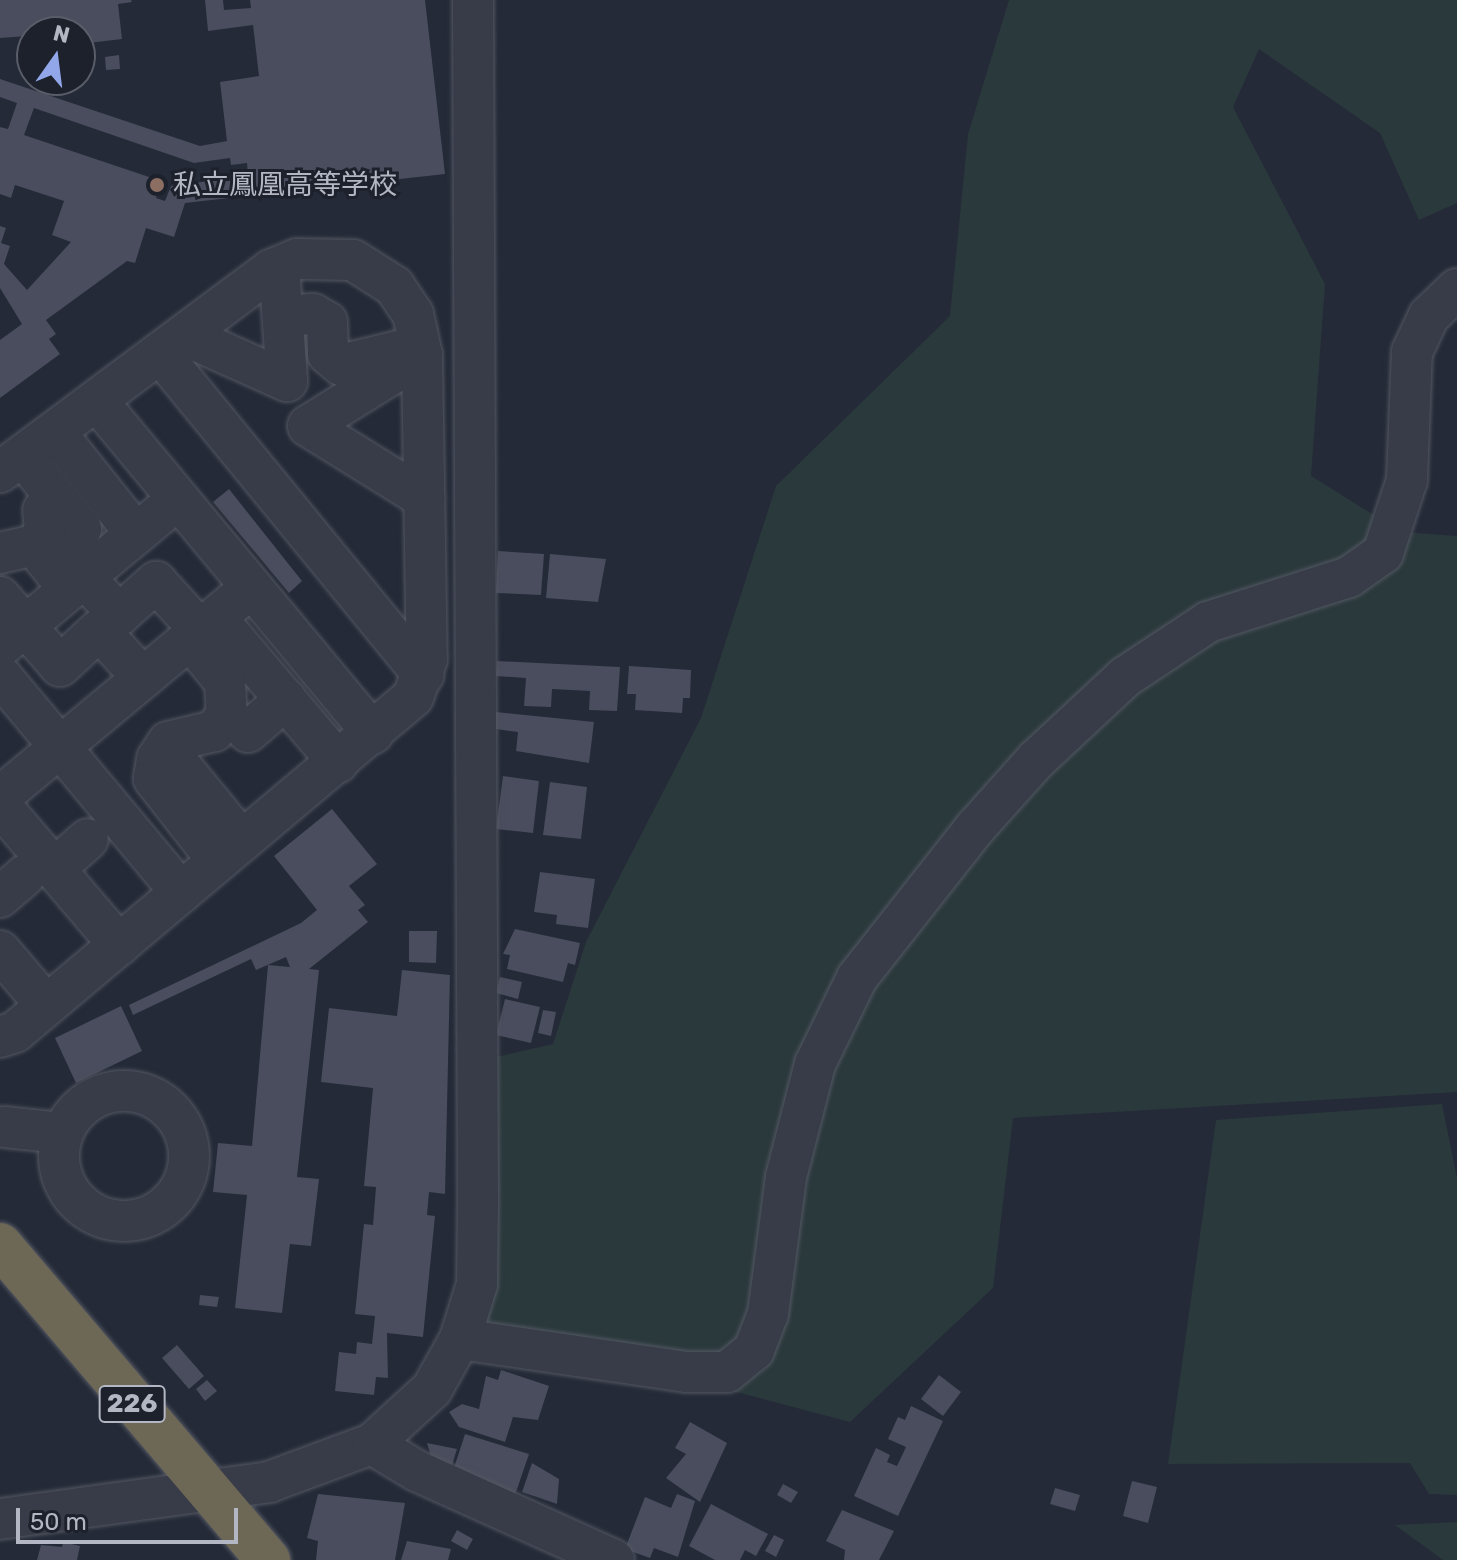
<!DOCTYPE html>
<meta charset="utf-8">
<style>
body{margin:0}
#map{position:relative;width:1457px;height:1560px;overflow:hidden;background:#242a37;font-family:Rubik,"Noto Sans JP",sans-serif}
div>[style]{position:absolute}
.green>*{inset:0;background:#2a393c}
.building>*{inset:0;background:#494d5d}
.roads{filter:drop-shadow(0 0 2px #535762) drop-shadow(0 0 2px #535762)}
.minor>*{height:40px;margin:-20px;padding:0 20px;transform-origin:20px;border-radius:20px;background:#383c48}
.minor>.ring{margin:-20px;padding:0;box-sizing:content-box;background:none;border:40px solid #383c48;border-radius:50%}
.highway>*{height:44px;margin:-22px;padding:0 22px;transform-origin:22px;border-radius:22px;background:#6d6756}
.dots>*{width:22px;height:22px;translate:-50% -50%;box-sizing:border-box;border:4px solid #1d212c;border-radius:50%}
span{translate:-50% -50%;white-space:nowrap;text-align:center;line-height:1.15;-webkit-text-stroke:6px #1d212c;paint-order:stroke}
.shield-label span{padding:2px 6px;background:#1d212c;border:2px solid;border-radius:6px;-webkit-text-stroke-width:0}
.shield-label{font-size:26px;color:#b3b7c4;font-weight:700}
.poi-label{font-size:28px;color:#b3b7c4}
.left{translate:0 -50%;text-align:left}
.north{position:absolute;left:16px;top:16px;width:80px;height:80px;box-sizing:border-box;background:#1d212c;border:2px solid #595d69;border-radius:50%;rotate:14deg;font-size:22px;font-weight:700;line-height:32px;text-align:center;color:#b3b7c4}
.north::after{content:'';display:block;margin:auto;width:28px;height:36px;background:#91a7ea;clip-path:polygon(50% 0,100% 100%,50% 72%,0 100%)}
.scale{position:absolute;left:16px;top:1508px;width:222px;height:36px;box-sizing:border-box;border:4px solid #b3b7c4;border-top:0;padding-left:10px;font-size:24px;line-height:28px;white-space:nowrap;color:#b3b7c4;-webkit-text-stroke:6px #1d212c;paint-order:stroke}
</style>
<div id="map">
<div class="green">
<i style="clip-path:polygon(1009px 0,1457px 0,1457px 203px,1419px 220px,1380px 133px,1259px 49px,1233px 107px,1325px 284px,1311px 476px,1401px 532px,1457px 536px,1457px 1092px,1013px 1118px,993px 1288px,850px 1422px,484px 1325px,492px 1058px,553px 1044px,586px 942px,701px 718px,776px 486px,950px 316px,968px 134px)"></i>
<i style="clip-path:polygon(1442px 1104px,1457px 1178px,1457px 1495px,1429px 1494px,1410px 1463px,1168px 1464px,1216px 1120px)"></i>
<i style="clip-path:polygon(1457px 1522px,1457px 1560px,1443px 1560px,1395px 1525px)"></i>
</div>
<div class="building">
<i style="clip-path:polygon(0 0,131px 0,132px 2px,118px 4px,122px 39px,80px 44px,80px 32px,0 38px)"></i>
<i style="clip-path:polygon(evenodd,205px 0,223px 0,224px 10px,251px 8px,250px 0,425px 0,445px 174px,185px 203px,174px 237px,146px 228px,135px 263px,127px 261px,46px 320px,56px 334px,49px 339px,60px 354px,0 398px,0 340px,22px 324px,0 288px,0 226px,6px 228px,1px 243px,10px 246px,4px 264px,27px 290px,71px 242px,52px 235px,64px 201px,15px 185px,11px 198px,0 194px,0 127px,8px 129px,17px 103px,0 97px,0 79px,200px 146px,227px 141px,220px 82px,259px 76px,253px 25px,208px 31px,205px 0,34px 108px,194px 163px,230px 158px,231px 165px,247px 163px,248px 176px,171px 186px,165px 201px,156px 198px,161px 181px,24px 135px,34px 108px)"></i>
<i style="clip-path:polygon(119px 55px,120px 69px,106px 70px,105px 57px)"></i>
<i style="clip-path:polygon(229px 489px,302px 581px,289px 593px,213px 502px)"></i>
<i style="clip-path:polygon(498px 551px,544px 554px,541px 595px,496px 593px)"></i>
<i style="clip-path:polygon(550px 554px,606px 559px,598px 602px,546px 598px)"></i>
<i style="clip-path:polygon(497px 661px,620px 667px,617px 711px,589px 710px,590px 691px,552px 689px,551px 707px,524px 706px,526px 678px,496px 676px)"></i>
<i style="clip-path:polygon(629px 666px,691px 670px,690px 698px,683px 698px,682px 713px,635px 710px,636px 694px,627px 694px)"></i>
<i style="clip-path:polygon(496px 712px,594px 722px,589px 763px,516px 751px,518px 732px,496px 729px)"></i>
<i style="clip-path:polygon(503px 776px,539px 781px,533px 833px,496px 829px)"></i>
<i style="clip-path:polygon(550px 782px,587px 787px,581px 839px,543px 835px)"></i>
<i style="clip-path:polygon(332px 809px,377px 864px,349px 886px,365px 905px,358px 910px,368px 922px,309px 969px,319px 970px,297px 1177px,319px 1179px,311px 1246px,290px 1244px,282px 1313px,235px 1308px,247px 1195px,213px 1192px,218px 1143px,252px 1146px,268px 965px,290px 967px,286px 957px,256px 970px,251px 959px,133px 1015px,129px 1005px,301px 923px,317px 910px,274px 856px)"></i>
<i style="clip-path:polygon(540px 872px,595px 879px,588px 928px,556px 924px,557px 915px,534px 912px)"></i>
<i style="clip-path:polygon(515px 929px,580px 943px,575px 965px,568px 963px,563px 982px,507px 969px,510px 955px,503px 954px)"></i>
<i style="clip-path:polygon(409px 931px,437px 931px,436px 963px,409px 962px)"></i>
<i style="clip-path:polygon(402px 970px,450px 975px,445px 1194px,429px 1192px,427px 1215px,435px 1216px,423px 1337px,387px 1333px,388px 1378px,376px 1377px,374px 1395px,335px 1391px,339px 1352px,356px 1354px,357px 1342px,372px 1344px,375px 1316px,355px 1314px,364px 1224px,373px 1225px,376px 1187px,364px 1186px,373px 1088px,321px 1082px,329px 1008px,397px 1016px)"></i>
<i style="clip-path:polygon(500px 977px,522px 982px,518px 999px,496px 993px)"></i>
<i style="clip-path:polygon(505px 999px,540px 1007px,531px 1043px,496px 1035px)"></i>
<i style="clip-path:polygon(121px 1006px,142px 1051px,76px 1083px,55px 1038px)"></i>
<i style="clip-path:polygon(543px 1010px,556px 1012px,551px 1036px,538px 1033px)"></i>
<i style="clip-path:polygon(200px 1295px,219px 1297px,217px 1307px,199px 1305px)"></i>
<i style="clip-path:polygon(177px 1345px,204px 1376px,189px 1389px,162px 1358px)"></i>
<i style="clip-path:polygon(501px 1370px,549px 1386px,538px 1420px,513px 1417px,505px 1442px,459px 1427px,449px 1412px,462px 1404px,479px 1409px,486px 1376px,498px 1380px)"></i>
<i style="clip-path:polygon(939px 1375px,961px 1392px,943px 1416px,921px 1399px)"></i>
<i style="clip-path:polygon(207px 1380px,217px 1391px,205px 1401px,196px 1389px)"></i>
<i style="clip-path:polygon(911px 1406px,943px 1421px,898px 1516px,854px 1496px,876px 1448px,890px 1455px,887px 1462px,897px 1466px,906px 1447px,888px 1439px,898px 1417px,905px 1420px)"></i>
<i style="clip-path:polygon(690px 1422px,727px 1443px,700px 1502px,666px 1478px,686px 1454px,675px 1448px)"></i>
<i style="clip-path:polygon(465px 1434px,529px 1454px,514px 1498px,454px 1468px)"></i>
<i style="clip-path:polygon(427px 1443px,457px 1449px,449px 1475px,432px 1460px)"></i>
<i style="clip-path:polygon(532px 1463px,559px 1479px,557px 1504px,522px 1492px)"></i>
<i style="clip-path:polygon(1132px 1481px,1157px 1487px,1148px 1523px,1123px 1516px)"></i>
<i style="clip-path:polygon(783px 1484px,798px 1492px,791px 1503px,777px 1495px)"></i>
<i style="clip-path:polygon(1055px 1488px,1080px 1495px,1075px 1511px,1050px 1504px)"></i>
<i style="clip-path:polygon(318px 1494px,405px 1503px,395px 1560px,316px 1560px,318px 1541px,307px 1538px)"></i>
<i style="clip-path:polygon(677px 1494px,695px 1501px,678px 1557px,654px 1548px,650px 1558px,625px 1549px,645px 1497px,671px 1508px)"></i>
<i style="clip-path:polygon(711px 1504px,768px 1534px,756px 1556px,745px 1550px,740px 1560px,715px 1560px,689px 1546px)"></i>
<i style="clip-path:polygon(842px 1510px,894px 1531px,879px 1560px,844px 1560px,845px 1550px,826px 1541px)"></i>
<i style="clip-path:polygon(457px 1530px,473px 1539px,467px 1550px,451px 1541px)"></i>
<i style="clip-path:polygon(774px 1535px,784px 1540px,776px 1557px,765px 1551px)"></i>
<i style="clip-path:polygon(407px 1541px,451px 1549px,448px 1560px,401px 1560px)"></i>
<i style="clip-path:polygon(63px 1542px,80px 1546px,77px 1560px,37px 1560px,41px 1545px,62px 1547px)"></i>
</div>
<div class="roads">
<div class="minor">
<i style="left:283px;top:316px;width:30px;rotate:-4deg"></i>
<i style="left:313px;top:314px;width:16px;rotate:30deg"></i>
<i style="left:327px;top:322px;width:32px;rotate:88deg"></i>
<i style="left:328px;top:354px;width:17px;rotate:40deg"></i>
<i style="left:341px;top:365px;width:71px;rotate:-13.8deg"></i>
<i style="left:184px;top:335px;width:113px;rotate:24.1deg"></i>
<i style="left:287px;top:381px;width:114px;rotate:-94deg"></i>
<i style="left:160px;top:353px;width:416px;rotate:50.7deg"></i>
<i style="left:422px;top:355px;width:134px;rotate:148.1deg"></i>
<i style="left:308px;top:426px;width:137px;rotate:31.8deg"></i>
<i style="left:97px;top:401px;width:432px;rotate:50.3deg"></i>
<i style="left:55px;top:432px;width:130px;rotate:51.5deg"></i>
<i style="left:23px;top:456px;width:93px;rotate:51.5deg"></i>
<i style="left:81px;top:529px;width:47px;rotate:140.2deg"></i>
<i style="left:45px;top:559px;width:39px;rotate:52deg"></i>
<i style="left:0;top:472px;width:338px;rotate:-36.7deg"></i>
<i style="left:271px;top:270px;width:28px;rotate:-23deg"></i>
<i style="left:297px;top:259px;width:56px;rotate:1deg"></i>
<i style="left:353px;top:260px;width:49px;rotate:32.4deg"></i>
<i style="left:394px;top:286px;width:34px;rotate:56deg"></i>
<i style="left:413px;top:314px;width:42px;rotate:77.6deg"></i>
<i style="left:422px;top:355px;width:304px;rotate:89.1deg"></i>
<i style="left:427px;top:659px;width:40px;rotate:110.2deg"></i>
<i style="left:413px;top:697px;width:520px;rotate:139.91deg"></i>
<i style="left:15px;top:1032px;width:16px;rotate:162deg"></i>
<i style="left:0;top:553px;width:36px;rotate:-13deg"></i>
<i style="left:35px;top:545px;width:17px;rotate:-54deg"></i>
<i style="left:45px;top:531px;width:21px;rotate:-95deg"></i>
<i style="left:84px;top:577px;width:52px;rotate:47.4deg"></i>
<i style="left:119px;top:615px;width:50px;rotate:-41.7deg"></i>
<i style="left:156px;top:582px;width:65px;rotate:47.5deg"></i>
<i style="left:0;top:597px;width:91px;rotate:49deg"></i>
<i style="left:60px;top:666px;width:53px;rotate:-42.7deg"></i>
<i style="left:99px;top:630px;width:65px;rotate:47.5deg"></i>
<i style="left:216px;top:618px;width:189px;rotate:49.7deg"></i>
<i style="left:190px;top:639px;width:55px;rotate:50.9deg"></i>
<i style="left:225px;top:682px;width:33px;rotate:87deg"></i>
<i style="left:227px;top:715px;width:21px;rotate:129deg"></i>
<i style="left:214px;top:731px;width:47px;rotate:166.6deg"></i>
<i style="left:168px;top:742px;width:20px;rotate:123deg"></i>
<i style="left:157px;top:759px;width:20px;rotate:99deg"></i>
<i style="left:154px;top:779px;width:104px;rotate:52deg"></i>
<i style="left:0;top:647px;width:231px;rotate:-39.7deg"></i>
<i style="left:0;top:675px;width:283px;rotate:50.2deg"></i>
<i style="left:248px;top:732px;width:50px;rotate:-41deg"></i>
<i style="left:182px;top:768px;width:94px;rotate:50.6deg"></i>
<i style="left:0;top:797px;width:325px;rotate:-39.8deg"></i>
<i style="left:0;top:805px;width:184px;rotate:49.6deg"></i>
<i style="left:54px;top:869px;width:45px;rotate:-41.4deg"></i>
<i style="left:0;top:897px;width:33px;rotate:-41deg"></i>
<i style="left:0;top:951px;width:71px;rotate:49.6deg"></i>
<i class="ring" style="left:59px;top:1091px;width:90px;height:90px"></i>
<i style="left:4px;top:1127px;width:57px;rotate:6deg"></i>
<i style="left:460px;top:1339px;width:229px;rotate:8.3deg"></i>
<i style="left:687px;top:1372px;width:40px"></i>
<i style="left:727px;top:1372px;width:35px;rotate:-39deg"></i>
<i style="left:754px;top:1350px;width:39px;rotate:-69deg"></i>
<i style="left:768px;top:1314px;width:138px;rotate:-82.5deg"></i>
<i style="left:786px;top:1177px;width:117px;rotate:-75.6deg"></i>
<i style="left:815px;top:1064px;width:96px;rotate:-64deg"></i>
<i style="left:857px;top:978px;width:192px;rotate:-51.8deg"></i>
<i style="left:976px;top:827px;width:90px;rotate:-48.2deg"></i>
<i style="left:1036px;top:760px;width:122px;rotate:-43deg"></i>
<i style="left:1125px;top:677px;width:100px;rotate:-33.5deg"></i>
<i style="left:1208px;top:622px;width:148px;rotate:-17.7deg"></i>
<i style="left:1349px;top:577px;width:42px;rotate:-35.2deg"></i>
<i style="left:1383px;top:553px;width:77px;rotate:-71.8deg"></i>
<i style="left:1407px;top:480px;width:128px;rotate:-87.8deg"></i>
<i style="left:1412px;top:352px;width:40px;rotate:-65deg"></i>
<i style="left:1429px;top:316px;width:39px;rotate:-44deg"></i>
<i style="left:372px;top:1444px;width:52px;rotate:31deg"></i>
<i style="left:417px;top:1471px;width:216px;rotate:24.3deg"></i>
<i style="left:0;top:1519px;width:272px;rotate:-7.8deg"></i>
<i style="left:269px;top:1482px;width:110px;rotate:-20.3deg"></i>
<i style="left:372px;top:1444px;width:81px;rotate:-42.5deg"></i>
<i style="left:432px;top:1389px;width:57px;rotate:-60.8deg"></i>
<i style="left:460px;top:1339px;width:58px;rotate:-72.8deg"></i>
<i style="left:477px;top:1284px;width:84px;rotate:-89.3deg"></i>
<i style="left:478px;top:1200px;width:1200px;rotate:-90.24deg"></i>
</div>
<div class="highway">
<i style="left:0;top:1245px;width:414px;rotate:49.6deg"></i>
</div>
</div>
<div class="dots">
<i style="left:157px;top:185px;background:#8d6e63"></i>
</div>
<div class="shield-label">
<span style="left:132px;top:1404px">226</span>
</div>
<div class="poi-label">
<span class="left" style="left:173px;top:185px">私立鳳凰高等学校</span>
</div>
<div class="north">N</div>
<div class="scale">50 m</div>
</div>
